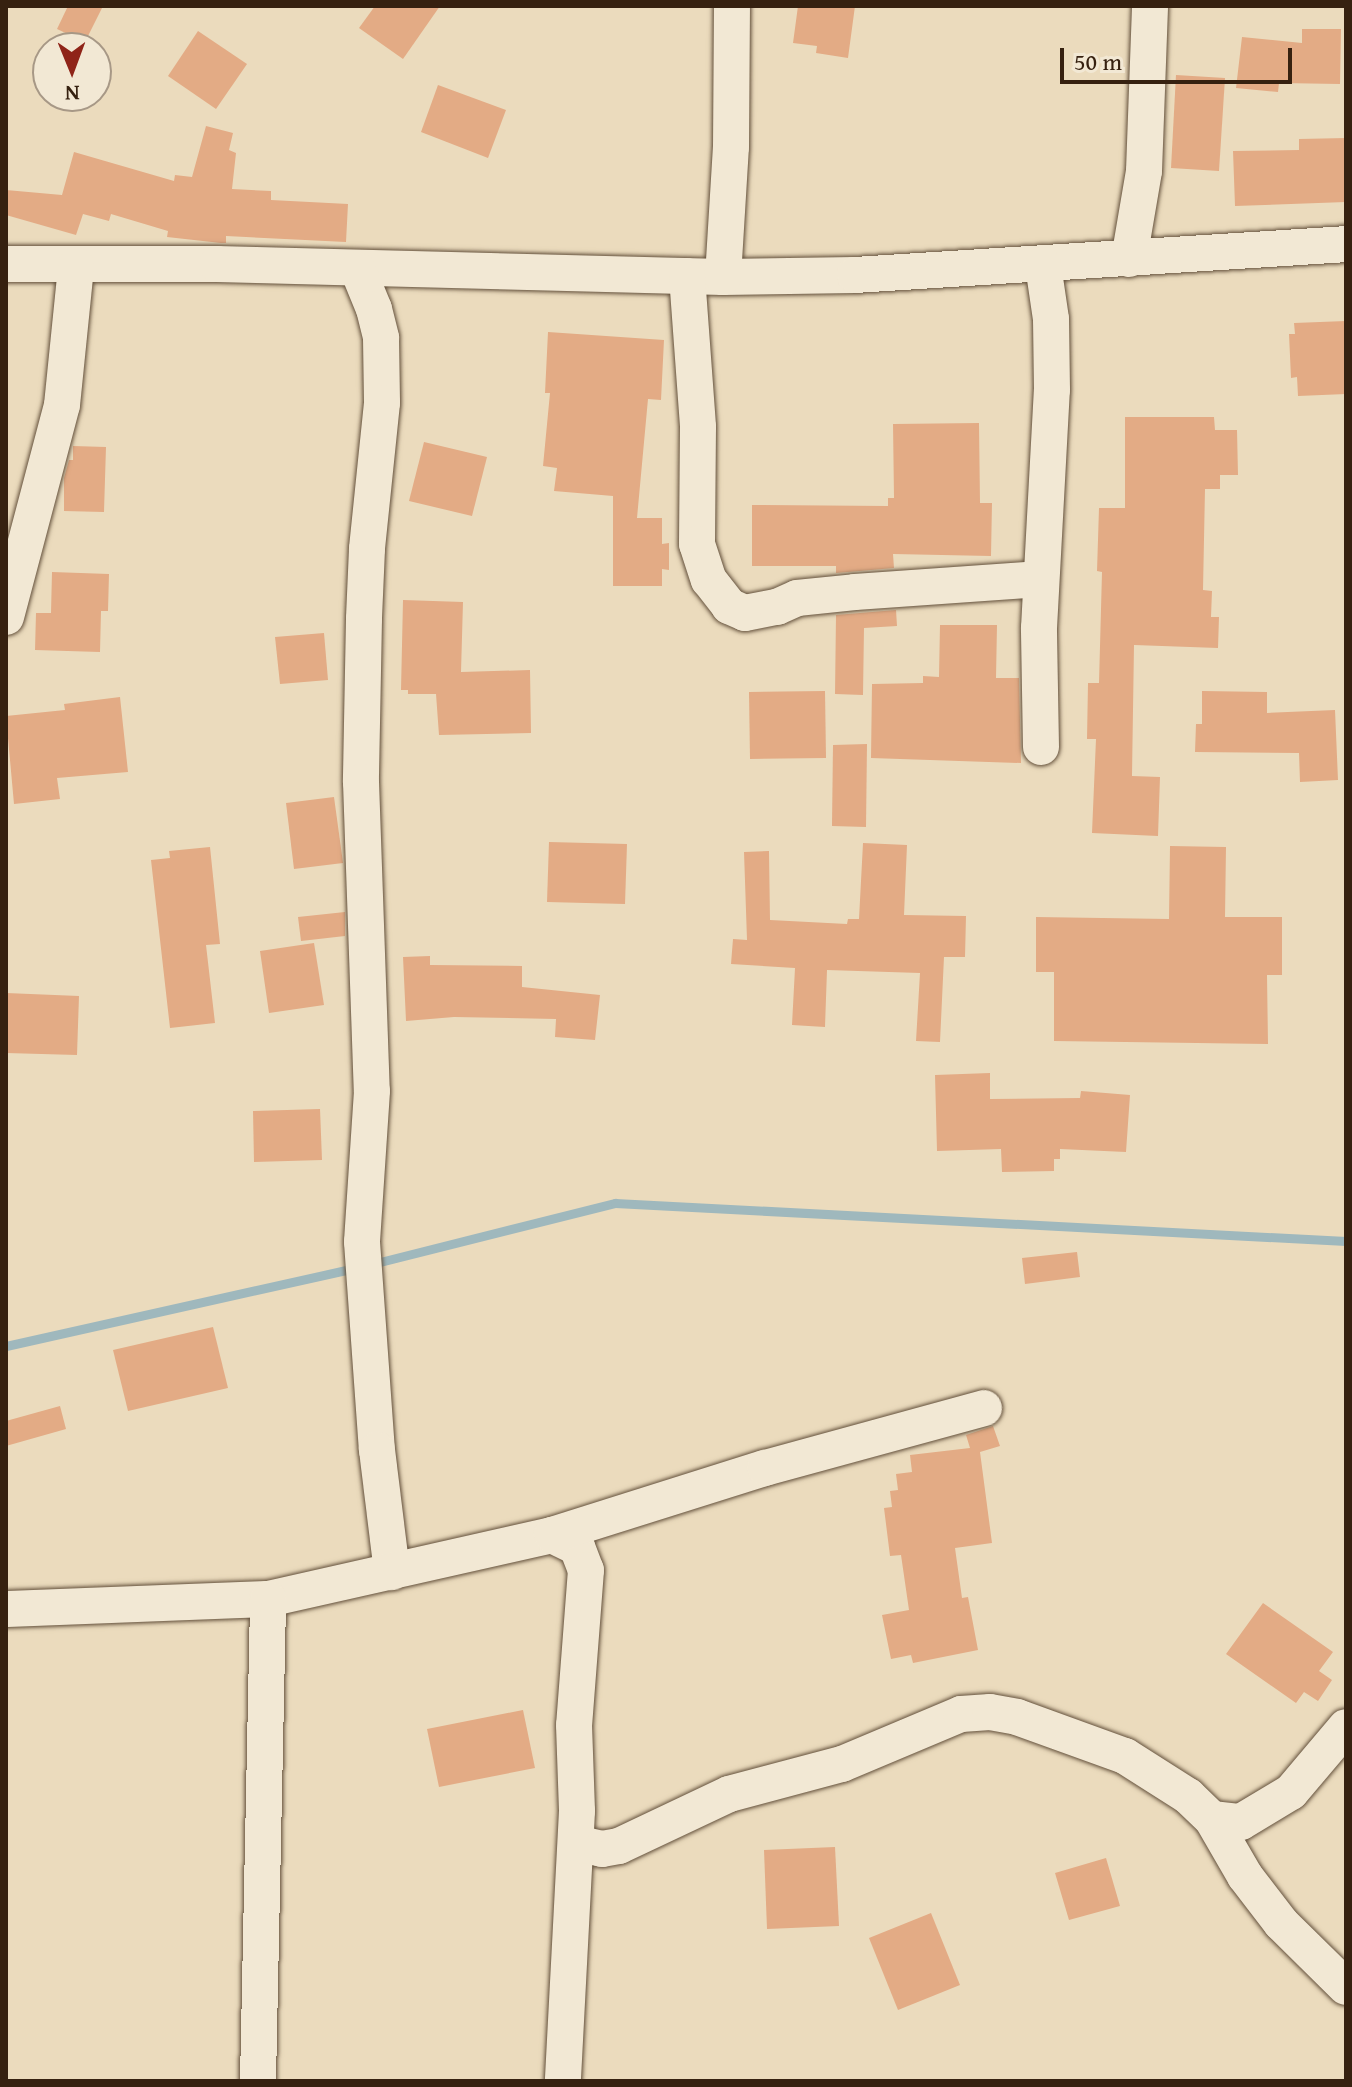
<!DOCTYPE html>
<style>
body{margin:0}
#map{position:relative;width:1352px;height:2087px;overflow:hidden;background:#ebdbbd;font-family:"Gentium Book Plus",serif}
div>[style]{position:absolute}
.stream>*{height:9px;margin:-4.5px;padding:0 4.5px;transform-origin:4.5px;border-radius:4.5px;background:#9fb8bd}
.building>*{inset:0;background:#e3ab85}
.roads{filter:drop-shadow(0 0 2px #63503b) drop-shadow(0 0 2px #63503b)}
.street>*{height:36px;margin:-18px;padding:0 18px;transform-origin:18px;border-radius:18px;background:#f2e8d4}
span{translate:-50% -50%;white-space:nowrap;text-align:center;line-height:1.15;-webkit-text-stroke:6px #f2e8d4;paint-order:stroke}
.frame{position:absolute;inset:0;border:8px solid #362110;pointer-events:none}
.north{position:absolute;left:32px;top:32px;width:80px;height:80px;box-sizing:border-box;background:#f2e8d4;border:2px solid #a79886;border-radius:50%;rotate:179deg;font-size:22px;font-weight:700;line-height:32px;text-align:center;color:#362110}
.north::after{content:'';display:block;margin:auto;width:28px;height:36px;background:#8f2418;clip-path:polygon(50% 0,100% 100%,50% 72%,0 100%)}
.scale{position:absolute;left:1060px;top:48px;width:232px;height:36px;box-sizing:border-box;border:4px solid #362110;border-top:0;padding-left:10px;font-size:24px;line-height:28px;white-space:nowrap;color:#362110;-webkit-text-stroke:6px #f2e8d4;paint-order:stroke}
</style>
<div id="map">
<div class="stream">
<i style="left:372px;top:1264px;width:251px;rotate:-14.1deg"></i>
<i style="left:615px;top:1203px;width:732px;rotate:2.98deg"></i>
<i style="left:6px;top:1346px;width:361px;rotate:-12.6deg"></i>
</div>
<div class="building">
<i style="clip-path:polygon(68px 6px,103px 6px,85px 42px,57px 29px)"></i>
<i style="clip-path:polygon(375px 6px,440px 6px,403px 59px,359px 28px)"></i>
<i style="clip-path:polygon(798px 6px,855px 6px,848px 58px,816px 53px,817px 46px,793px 43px)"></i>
<i style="clip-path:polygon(1302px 29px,1341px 29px,1340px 84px,1279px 83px,1278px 92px,1236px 88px,1242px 37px,1302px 43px)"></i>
<i style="clip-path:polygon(198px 31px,247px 64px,216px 109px,168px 76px)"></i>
<i style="clip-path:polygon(1176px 75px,1225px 78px,1219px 171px,1171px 168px)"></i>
<i style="clip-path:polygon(438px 85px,506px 110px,488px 158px,421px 132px)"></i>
<i style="clip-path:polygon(206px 126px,233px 133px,229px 150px,236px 153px,232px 189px,271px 191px,271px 200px,348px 204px,346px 242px,226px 236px,226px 243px,221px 243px,167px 237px,168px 231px,111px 214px,109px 221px,83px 214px,76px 235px,6px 215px,6px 190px,62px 195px,74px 152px,174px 181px,175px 175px,192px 177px)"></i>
<i style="clip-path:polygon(1346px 138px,1346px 202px,1235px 206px,1233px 151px,1299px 150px,1299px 139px)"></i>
<i style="clip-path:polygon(1346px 321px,1346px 394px,1298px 396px,1297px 377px,1291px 378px,1289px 334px,1295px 334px,1294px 323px)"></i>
<i style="clip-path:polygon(548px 332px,664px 340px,661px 400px,648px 399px,637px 518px,662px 518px,662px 544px,669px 543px,669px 570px,662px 569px,662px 586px,613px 586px,613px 496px,554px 491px,557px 468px,543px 466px,550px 393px,545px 393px)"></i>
<i style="clip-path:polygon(1125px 417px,1214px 417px,1215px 430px,1237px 430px,1238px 475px,1220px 475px,1220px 489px,1205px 489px,1203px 590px,1212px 591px,1211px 617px,1219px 617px,1218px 648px,1134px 645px,1132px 776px,1160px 777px,1158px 836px,1092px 833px,1096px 739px,1087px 739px,1088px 683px,1099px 683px,1102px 572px,1097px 571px,1099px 508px,1125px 508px)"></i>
<i style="clip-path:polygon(979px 423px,980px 503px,992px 503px,991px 556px,893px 554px,894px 568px,836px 573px,836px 566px,752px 566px,752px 505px,888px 506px,888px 498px,894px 498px,893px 424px)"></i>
<i style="clip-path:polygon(424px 442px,487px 457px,472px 516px,409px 501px)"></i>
<i style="clip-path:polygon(73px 446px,106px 447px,104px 512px,64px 511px,64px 478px,69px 460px,73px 460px)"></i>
<i style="clip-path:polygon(52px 572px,109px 574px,108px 611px,101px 611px,100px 652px,35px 650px,36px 613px,51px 613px)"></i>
<i style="clip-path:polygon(403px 600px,463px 602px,461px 672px,530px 670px,531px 733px,439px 735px,436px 694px,408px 694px,408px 690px,401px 690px)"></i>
<i style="clip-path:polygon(896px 610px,897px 626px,864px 628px,863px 695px,835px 694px,836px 615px)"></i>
<i style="clip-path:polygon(940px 625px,997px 625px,996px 678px,1019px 678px,1021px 763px,871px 758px,872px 684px,923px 683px,923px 676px,939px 677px)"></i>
<i style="clip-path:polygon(324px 633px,328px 680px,280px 684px,275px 637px)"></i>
<i style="clip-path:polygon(825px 691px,826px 758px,750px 759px,749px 692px)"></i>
<i style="clip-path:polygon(1202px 691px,1267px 692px,1267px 713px,1335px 710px,1338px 780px,1300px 782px,1299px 753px,1195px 752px,1196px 724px,1202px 724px)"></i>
<i style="clip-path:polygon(120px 697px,128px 772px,57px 778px,60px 799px,14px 804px,6px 716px,65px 710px,64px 704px)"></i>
<i style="clip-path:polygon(867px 744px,866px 827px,832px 826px,833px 745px)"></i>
<i style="clip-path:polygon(334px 797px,343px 863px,294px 869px,286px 803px)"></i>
<i style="clip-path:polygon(549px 842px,627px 844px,625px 904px,547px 902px)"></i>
<i style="clip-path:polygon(863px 843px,907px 845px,904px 915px,966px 916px,965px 957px,944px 957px,940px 1042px,916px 1041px,920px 973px,827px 970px,825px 1027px,792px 1025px,795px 968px,731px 964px,733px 939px,747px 940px,744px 852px,769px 851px,770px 920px,847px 924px,848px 919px,859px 919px)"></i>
<i style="clip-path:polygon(1170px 846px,1226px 847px,1225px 917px,1282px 917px,1282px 975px,1267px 975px,1268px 1044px,1054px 1041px,1054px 972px,1036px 972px,1036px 917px,1169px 919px)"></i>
<i style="clip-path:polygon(210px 847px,220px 944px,206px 945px,215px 1023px,170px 1028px,151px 860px,170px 858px,169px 851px)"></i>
<i style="clip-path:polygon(345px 912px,345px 936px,301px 941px,298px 917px)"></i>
<i style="clip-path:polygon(314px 943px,324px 1005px,269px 1013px,260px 951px)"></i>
<i style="clip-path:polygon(430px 956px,430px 965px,522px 966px,522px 987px,600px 995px,595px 1040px,555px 1037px,556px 1019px,454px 1017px,406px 1021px,403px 957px)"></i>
<i style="clip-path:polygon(6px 993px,79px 996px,77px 1055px,6px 1053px)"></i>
<i style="clip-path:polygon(990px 1073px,990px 1099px,1080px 1098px,1081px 1091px,1130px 1095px,1126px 1152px,1060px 1149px,1060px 1159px,1054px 1159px,1054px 1171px,1002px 1172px,1001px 1149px,937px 1151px,935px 1075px)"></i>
<i style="clip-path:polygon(320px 1109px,322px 1160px,254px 1162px,253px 1111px)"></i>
<i style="clip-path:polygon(1077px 1252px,1080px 1277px,1025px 1284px,1022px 1258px)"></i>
<i style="clip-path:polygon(213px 1327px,228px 1388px,128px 1411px,113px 1350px)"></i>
<i style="clip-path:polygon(60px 1406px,66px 1429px,6px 1446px,6px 1421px)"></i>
<i style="clip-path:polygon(993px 1426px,1000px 1446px,980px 1452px,992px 1543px,955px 1548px,962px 1598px,968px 1597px,978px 1650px,913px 1663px,911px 1655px,891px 1659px,882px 1615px,909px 1610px,901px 1555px,890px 1556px,884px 1508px,892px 1507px,890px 1491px,898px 1490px,896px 1474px,912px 1472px,910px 1455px,970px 1448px,966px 1435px)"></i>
<i style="clip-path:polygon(1263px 1603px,1333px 1652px,1319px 1671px,1332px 1680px,1318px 1701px,1304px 1692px,1296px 1703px,1226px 1654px)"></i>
<i style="clip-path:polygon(523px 1710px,535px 1768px,439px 1787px,427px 1729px)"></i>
<i style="clip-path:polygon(835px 1847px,839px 1926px,767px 1929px,764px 1850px)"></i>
<i style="clip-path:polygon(1106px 1858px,1120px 1906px,1069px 1920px,1055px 1873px)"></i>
<i style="clip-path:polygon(931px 1913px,960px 1985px,898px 2010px,869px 1938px)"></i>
</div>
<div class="roads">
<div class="street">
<i style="left:1129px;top:259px;width:89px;rotate:-80.3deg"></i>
<i style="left:1144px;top:171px;width:165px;rotate:-87.9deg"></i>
<i style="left:6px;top:264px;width:211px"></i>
<i style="left:217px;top:264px;width:506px;rotate:1.47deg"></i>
<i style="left:723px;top:277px;width:132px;rotate:-0.9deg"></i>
<i style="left:855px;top:275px;width:492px;rotate:-3.6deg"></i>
<i style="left:358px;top:270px;width:42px;rotate:67.7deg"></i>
<i style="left:374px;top:309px;width:30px;rotate:76deg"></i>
<i style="left:381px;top:338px;width:65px;rotate:89.1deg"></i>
<i style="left:382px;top:403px;width:147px;rotate:95.9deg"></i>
<i style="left:367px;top:549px;width:70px;rotate:92.5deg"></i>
<i style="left:364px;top:619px;width:163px;rotate:91.1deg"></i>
<i style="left:361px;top:782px;width:309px;rotate:88deg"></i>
<i style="left:372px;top:1091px;width:151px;rotate:93.8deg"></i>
<i style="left:362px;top:1242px;width:209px;rotate:85.9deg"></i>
<i style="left:377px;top:1450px;width:123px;rotate:83deg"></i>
<i style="left:687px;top:276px;width:151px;rotate:85.8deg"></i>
<i style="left:698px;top:427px;width:117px;rotate:90.5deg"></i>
<i style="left:697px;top:544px;width:38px;rotate:72deg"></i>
<i style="left:709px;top:580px;width:33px;rotate:52deg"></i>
<i style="left:729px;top:606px;width:17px;rotate:24deg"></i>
<i style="left:745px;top:613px;width:33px;rotate:-11deg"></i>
<i style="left:777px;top:607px;width:22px;rotate:-24deg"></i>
<i style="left:797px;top:598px;width:58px;rotate:-5.9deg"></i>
<i style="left:855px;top:592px;width:186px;rotate:-4deg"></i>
<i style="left:723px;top:277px;width:130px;rotate:-86.5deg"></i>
<i style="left:731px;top:147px;width:141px;rotate:-89.6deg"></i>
<i style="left:6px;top:617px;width:219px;rotate:-75.2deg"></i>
<i style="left:62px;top:405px;width:140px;rotate:-84.2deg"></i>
<i style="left:1041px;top:747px;width:119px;rotate:-91deg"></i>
<i style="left:1039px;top:628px;width:238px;rotate:-86.9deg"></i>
<i style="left:1052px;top:390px;width:71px;rotate:-90.8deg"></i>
<i style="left:1051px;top:319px;width:55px;rotate:-98.4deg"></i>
<i style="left:552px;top:1535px;width:28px;rotate:26deg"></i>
<i style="left:577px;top:1547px;width:25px;rotate:69deg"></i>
<i style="left:586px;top:1570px;width:155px;rotate:94.4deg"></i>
<i style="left:574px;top:1725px;width:86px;rotate:88deg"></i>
<i style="left:577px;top:1811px;width:270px;rotate:93deg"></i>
<i style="left:6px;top:1609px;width:262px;rotate:-2.2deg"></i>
<i style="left:268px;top:1599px;width:291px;rotate:-12.7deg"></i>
<i style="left:552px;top:1535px;width:223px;rotate:-17.5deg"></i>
<i style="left:765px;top:1468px;width:227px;rotate:-15.3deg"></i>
<i style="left:1212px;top:1819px;width:29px;rotate:6deg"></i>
<i style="left:1241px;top:1822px;width:58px;rotate:-31deg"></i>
<i style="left:1291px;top:1792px;width:85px;rotate:-49.8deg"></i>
<i style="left:576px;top:1843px;width:27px;rotate:13deg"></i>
<i style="left:602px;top:1849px;width:17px;rotate:-10deg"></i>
<i style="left:619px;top:1846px;width:122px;rotate:-25.3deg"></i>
<i style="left:729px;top:1794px;width:117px;rotate:-14.9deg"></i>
<i style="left:842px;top:1764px;width:129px;rotate:-22.8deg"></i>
<i style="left:961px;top:1714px;width:29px;rotate:-4deg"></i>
<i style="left:990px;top:1712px;width:27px;rotate:10deg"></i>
<i style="left:1017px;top:1717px;width:115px;rotate:19.9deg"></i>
<i style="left:1125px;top:1756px;width:75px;rotate:32.4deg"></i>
<i style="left:1188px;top:1796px;width:33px;rotate:44deg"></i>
<i style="left:1212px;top:1819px;width:66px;rotate:59.9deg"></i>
<i style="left:1245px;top:1876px;width:59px;rotate:52.5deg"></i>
<i style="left:1281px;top:1923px;width:91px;rotate:44.6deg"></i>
<i style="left:258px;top:2081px;width:482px;rotate:-88.8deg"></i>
</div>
</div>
<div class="frame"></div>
<div class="north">N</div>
<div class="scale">50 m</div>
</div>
